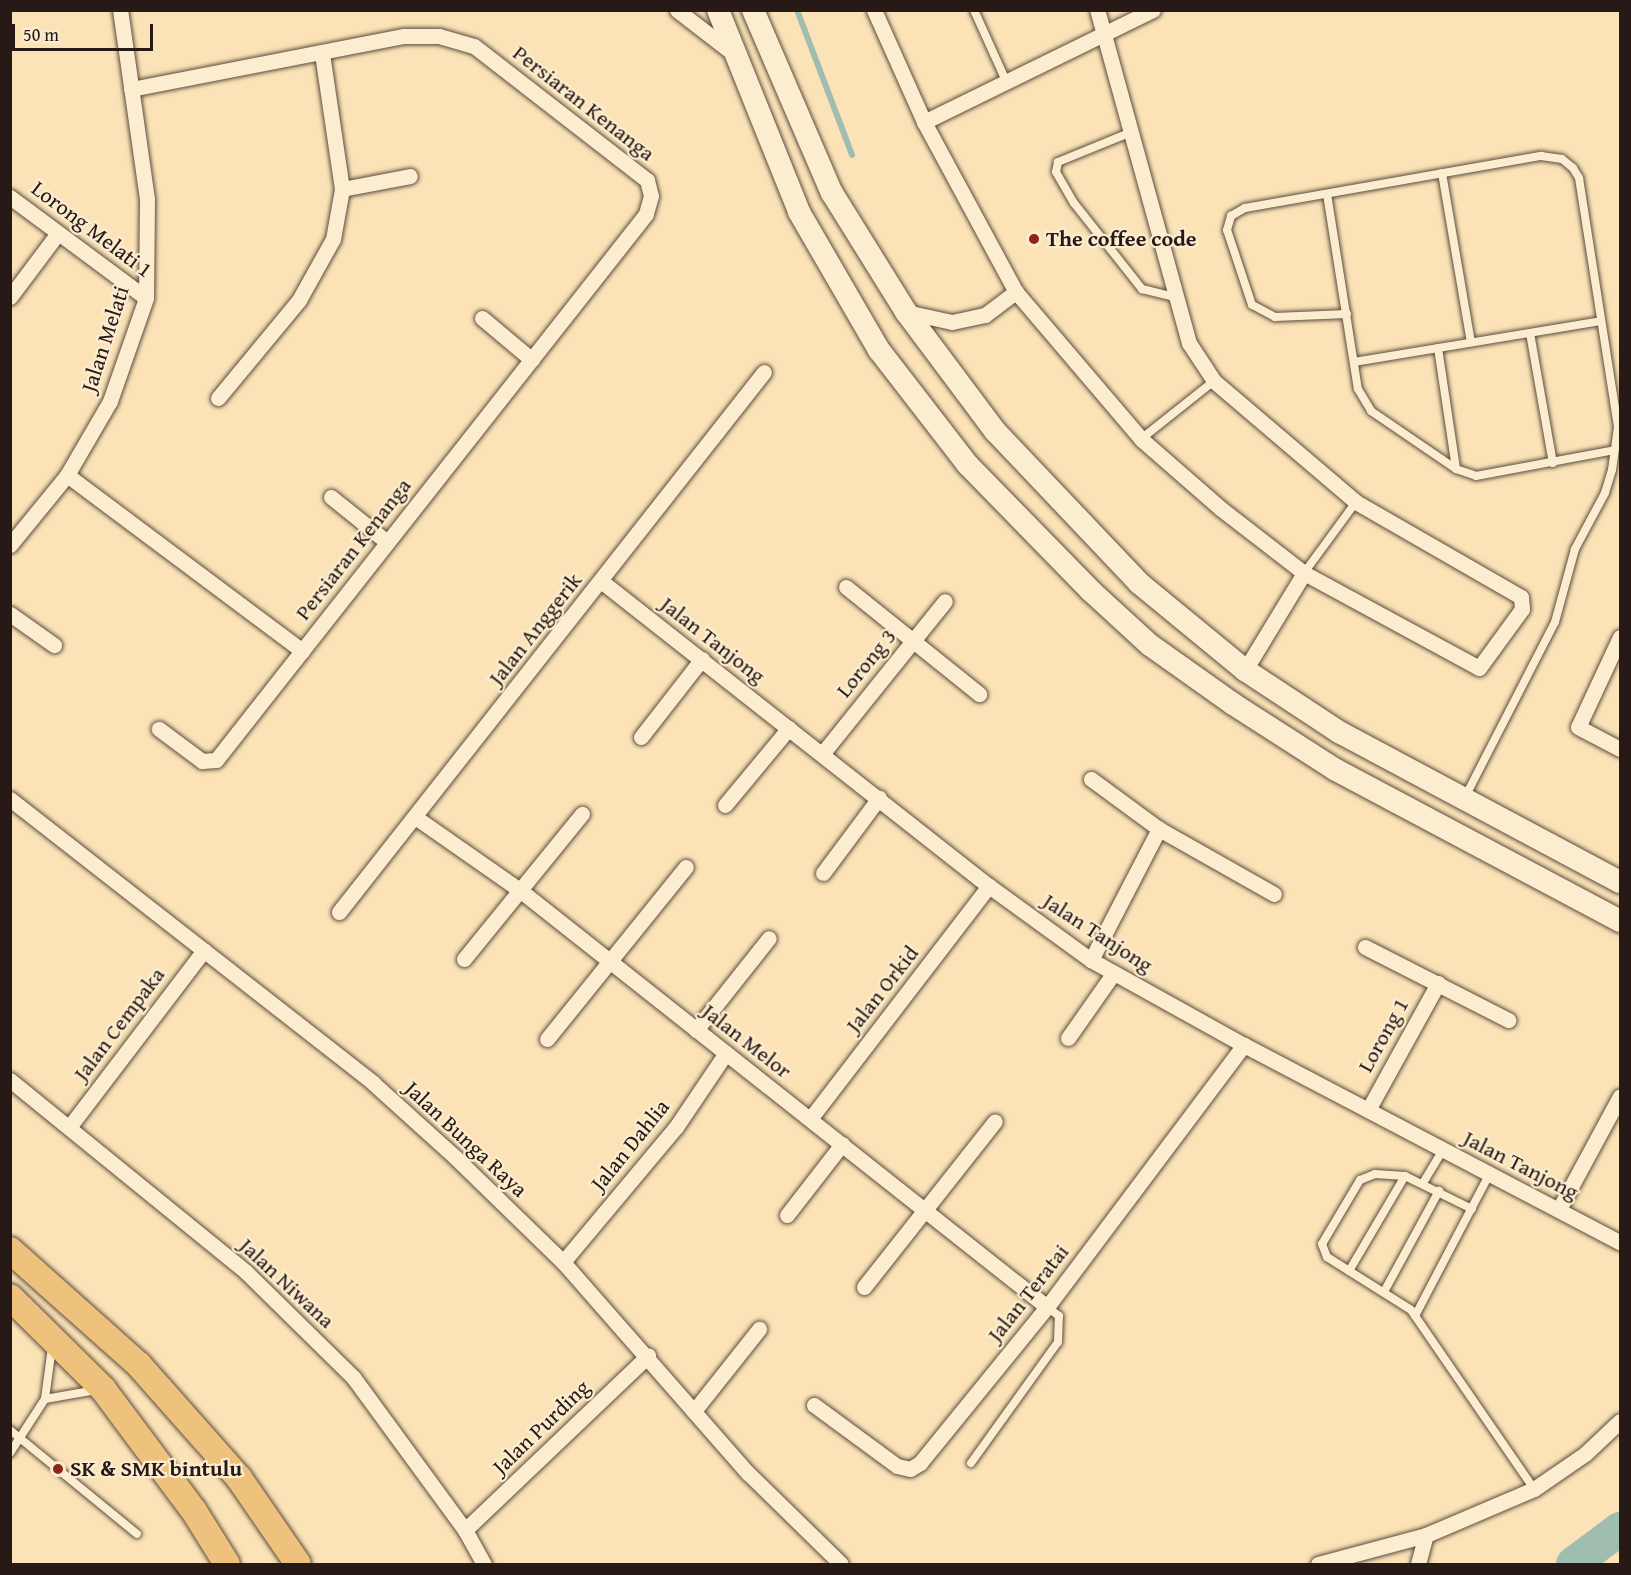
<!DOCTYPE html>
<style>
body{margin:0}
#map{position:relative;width:1631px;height:1575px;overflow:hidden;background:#fbe3b7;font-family:"Gentium Book Plus",serif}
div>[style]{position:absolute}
.stream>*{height:6px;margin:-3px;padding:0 3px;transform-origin:3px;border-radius:3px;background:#9fbeb0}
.river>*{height:34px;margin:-17px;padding:0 17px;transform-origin:17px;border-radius:17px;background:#9fbeb0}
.roads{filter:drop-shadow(0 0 2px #5c4c3e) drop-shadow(0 0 2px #5c4c3e)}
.lane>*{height:8px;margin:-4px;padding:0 4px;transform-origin:4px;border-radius:4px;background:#fcedd0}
.street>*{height:15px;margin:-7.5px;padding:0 7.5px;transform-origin:7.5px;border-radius:7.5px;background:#fcedd0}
.secondary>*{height:22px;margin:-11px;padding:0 11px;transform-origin:11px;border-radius:11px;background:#fcedd0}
.primary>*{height:26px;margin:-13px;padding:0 13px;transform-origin:13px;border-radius:13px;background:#eec27c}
.dots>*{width:16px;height:16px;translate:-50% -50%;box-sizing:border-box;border:3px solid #fcedd0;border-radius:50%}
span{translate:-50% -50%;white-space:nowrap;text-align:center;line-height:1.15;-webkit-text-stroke:4.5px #fcedd0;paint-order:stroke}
.street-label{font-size:22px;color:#271a16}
.poi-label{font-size:22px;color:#271a16;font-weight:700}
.left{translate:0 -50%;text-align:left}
.frame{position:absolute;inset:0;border:12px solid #271a16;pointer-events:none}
.scale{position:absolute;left:12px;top:24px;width:141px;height:27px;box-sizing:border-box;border:3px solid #271a16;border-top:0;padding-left:8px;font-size:18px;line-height:21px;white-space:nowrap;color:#271a16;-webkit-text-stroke:4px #fcedd0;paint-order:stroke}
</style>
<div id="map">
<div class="stream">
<i style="left:797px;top:10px;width:155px;rotate:69.2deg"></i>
</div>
<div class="river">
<i style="left:1573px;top:1564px;width:59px;rotate:-36.7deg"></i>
</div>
<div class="roads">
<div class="lane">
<i style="left:974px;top:10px;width:78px;rotate:65.7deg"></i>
<i style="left:1129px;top:133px;width:77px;rotate:157.8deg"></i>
<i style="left:1058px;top:162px;width:10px;rotate:101deg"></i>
<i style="left:1056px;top:172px;width:36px;rotate:60deg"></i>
<i style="left:1074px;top:203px;width:110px;rotate:51.7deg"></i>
<i style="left:1142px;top:289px;width:32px;rotate:14deg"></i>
<i style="left:1442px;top:173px;width:171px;rotate:80.3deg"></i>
<i style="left:1327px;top:194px;width:197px;rotate:81deg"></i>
<i style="left:1358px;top:389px;width:26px;rotate:59deg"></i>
<i style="left:1371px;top:411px;width:103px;rotate:34.3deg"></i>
<i style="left:1456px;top:469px;width:21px;rotate:19deg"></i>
<i style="left:1476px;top:476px;width:141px;rotate:-10.6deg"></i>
<i style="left:1347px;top:314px;width:72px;rotate:177.6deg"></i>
<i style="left:1275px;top:317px;width:26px;rotate:-152deg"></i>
<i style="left:1252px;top:305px;width:79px;rotate:-108.4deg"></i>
<i style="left:1227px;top:230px;width:15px;rotate:-74deg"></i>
<i style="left:1231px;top:216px;width:16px;rotate:-30deg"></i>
<i style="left:1245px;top:208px;width:301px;rotate:-10deg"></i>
<i style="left:1541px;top:156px;width:21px;rotate:8deg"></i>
<i style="left:1562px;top:159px;width:14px;rotate:39deg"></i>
<i style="left:1573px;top:168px;width:12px;rotate:59deg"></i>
<i style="left:1579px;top:178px;width:252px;rotate:81.1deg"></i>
<i style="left:1618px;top:427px;width:43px;rotate:97.9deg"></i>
<i style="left:1612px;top:470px;width:24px;rotate:107deg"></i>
<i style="left:1605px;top:493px;width:64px;rotate:118.2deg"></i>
<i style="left:1575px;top:549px;width:76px;rotate:105.3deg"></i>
<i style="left:1555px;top:622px;width:197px;rotate:117.2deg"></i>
<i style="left:1530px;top:333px;width:132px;rotate:80deg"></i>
<i style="left:1438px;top:348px;width:122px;rotate:81.5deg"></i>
<i style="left:1354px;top:362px;width:250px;rotate:-9.4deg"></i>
<i style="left:1141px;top:439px;width:93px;rotate:-38.5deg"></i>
<i style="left:1304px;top:573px;width:88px;rotate:-53.8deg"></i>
<i style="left:1423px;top:1183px;width:39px;rotate:-59deg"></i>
<i style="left:1472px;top:1209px;width:75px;rotate:-153.8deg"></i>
<i style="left:1405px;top:1176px;width:30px;rotate:-176deg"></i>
<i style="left:1375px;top:1174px;width:16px;rotate:158deg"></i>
<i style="left:1360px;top:1180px;width:74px;rotate:120.7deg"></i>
<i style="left:1322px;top:1244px;width:14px;rotate:69deg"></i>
<i style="left:1327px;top:1257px;width:99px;rotate:32.2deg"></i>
<i style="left:1411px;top:1310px;width:217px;rotate:55.5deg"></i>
<i style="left:1349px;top:1271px;width:110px;rotate:-59.5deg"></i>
<i style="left:1385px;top:1290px;width:113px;rotate:-61.4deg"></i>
<i style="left:1415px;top:1316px;width:161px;rotate:-62.3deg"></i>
<i style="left:52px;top:1347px;width:52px;rotate:97.7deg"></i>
<i style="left:45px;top:1399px;width:52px;rotate:-10deg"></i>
<i style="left:10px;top:1430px;width:164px;rotate:39.3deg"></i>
<i style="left:10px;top:1453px;width:64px;rotate:-57.1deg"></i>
<i style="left:971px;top:1463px;width:149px;rotate:-54.3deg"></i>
<i style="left:1058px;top:1342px;width:26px;rotate:-88deg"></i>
<i style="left:1059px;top:1316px;width:15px;rotate:-143deg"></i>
</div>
<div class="street">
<i style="left:677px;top:10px;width:72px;rotate:37.7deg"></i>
<i style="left:874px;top:10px;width:123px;rotate:65.9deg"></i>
<i style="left:924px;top:122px;width:193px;rotate:61.6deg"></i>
<i style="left:1016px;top:292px;width:193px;rotate:49.6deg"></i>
<i style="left:1141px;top:439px;width:105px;rotate:41.1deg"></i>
<i style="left:1220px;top:508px;width:106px;rotate:37.7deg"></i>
<i style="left:1304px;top:573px;width:199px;rotate:28.5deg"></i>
<i style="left:1479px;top:668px;width:73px;rotate:-53.9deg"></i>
<i style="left:1522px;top:609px;width:12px;rotate:-95deg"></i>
<i style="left:1521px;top:597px;width:190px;rotate:-150.1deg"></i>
<i style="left:1356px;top:502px;width:187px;rotate:-139.6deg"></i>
<i style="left:1214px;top:381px;width:45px;rotate:-123.3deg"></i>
<i style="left:1189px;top:343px;width:345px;rotate:-105.4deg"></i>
<i style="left:131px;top:89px;width:278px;rotate:-11deg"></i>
<i style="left:404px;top:36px;width:35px"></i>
<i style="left:439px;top:36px;width:36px;rotate:16deg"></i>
<i style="left:474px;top:46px;width:219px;rotate:37.8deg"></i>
<i style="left:647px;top:180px;width:16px;rotate:76deg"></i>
<i style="left:651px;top:196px;width:19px;rotate:106deg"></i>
<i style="left:646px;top:214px;width:695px;rotate:128.22deg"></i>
<i style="left:216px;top:760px;width:14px;rotate:176deg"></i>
<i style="left:202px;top:761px;width:54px;rotate:-143.3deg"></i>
<i style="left:924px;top:122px;width:255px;rotate:-26.1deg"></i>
<i style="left:342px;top:189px;width:69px;rotate:-10.8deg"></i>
<i style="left:10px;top:197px;width:169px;rotate:36.6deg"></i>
<i style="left:10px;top:297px;width:80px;rotate:-53.1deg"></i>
<i style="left:906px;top:312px;width:47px;rotate:12.3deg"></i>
<i style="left:952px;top:322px;width:34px;rotate:-12deg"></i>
<i style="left:985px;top:315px;width:39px;rotate:-37deg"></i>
<i style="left:482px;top:318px;width:65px;rotate:40deg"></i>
<i style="left:218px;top:398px;width:127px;rotate:-50.4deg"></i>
<i style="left:299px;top:300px;width:70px;rotate:-60.9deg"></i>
<i style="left:333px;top:239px;width:51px;rotate:-79.8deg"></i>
<i style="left:342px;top:189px;width:136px;rotate:-98.4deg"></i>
<i style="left:67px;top:475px;width:294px;rotate:36.8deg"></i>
<i style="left:331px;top:497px;width:72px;rotate:38.8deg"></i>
<i style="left:10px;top:545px;width:90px;rotate:-50.8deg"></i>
<i style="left:67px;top:475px;width:86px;rotate:-59.8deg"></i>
<i style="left:110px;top:401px;width:109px;rotate:-70.7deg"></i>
<i style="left:146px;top:298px;width:99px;rotate:-89.4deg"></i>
<i style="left:147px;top:199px;width:191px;rotate:-98.1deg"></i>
<i style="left:601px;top:581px;width:494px;rotate:38.2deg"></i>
<i style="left:989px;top:886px;width:126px;rotate:36deg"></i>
<i style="left:1091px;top:960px;width:175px;rotate:29.1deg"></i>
<i style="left:1244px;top:1045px;width:424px;rotate:27.7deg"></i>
<i style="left:846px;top:587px;width:171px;rotate:38.8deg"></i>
<i style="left:10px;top:614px;width:54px;rotate:35.2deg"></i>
<i style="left:1620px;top:637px;width:99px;rotate:115deg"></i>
<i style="left:1578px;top:727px;width:47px;rotate:27.6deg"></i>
<i style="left:1245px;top:670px;width:114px;rotate:-58.7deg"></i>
<i style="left:641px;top:737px;width:99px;rotate:-52deg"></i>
<i style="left:822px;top:754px;width:196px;rotate:-51.2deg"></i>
<i style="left:1091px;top:779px;width:84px;rotate:36.3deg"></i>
<i style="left:1159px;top:829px;width:132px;rotate:29.5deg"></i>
<i style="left:10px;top:799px;width:461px;rotate:38deg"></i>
<i style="left:373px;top:1083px;width:110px;rotate:42.1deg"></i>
<i style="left:455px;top:1157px;width:151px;rotate:44.2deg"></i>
<i style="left:563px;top:1262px;width:281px;rotate:48.8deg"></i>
<i style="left:748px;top:1473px;width:130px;rotate:44.4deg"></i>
<i style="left:725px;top:805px;width:100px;rotate:-50.3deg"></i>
<i style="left:415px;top:817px;width:129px;rotate:34.9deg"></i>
<i style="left:521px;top:891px;width:671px;rotate:38.34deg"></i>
<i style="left:823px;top:873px;width:94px;rotate:-53.3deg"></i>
<i style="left:339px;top:912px;width:687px;rotate:-51.8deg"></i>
<i style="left:1365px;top:947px;width:161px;rotate:27deg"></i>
<i style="left:464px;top:959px;width:187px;rotate:-50.9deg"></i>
<i style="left:1091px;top:960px;width:148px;rotate:-62.6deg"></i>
<i style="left:696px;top:1030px;width:117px;rotate:-51.6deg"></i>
<i style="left:1068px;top:1038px;width:78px;rotate:-54.9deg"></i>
<i style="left:547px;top:1039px;width:221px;rotate:-51.1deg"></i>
<i style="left:10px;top:1080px;width:304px;rotate:39.1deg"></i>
<i style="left:246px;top:1272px;width:150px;rotate:44.5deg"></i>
<i style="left:353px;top:1377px;width:190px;rotate:53.8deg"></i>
<i style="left:465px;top:1530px;width:39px;rotate:61deg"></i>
<i style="left:1368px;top:1110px;width:145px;rotate:-61.1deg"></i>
<i style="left:810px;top:1119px;width:294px;rotate:-52.5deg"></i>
<i style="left:70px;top:1126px;width:221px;rotate:-52.7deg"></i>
<i style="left:1559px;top:1209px;width:128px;rotate:-61.6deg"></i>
<i style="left:787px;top:1215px;width:90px;rotate:-52.2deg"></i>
<i style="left:563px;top:1262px;width:176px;rotate:-50.1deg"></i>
<i style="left:676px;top:1127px;width:89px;rotate:-56deg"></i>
<i style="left:864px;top:1287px;width:211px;rotate:-51.7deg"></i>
<i style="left:814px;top:1405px;width:103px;rotate:36.3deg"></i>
<i style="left:897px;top:1466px;width:13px;rotate:13deg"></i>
<i style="left:910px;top:1469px;width:12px;rotate:-31deg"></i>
<i style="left:920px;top:1463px;width:201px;rotate:-50.9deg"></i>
<i style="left:1047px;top:1307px;width:328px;rotate:-53.1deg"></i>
<i style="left:694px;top:1411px;width:105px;rotate:-51.6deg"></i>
<i style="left:465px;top:1530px;width:253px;rotate:-43.6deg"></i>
<i style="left:1318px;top:1564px;width:112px;rotate:-15deg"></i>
<i style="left:1426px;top:1535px;width:117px;rotate:-23.1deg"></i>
<i style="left:1534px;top:1489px;width:62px;rotate:-34.5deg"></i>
<i style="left:1585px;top:1454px;width:48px;rotate:-43.3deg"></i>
<i style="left:1418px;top:1564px;width:30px;rotate:-75deg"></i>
</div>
<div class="secondary">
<i style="left:718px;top:10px;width:218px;rotate:68.1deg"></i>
<i style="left:799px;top:212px;width:160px;rotate:59.9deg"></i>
<i style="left:879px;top:350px;width:144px;rotate:52.3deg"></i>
<i style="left:967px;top:464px;width:177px;rotate:45.7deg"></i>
<i style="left:1091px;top:591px;width:80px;rotate:42.5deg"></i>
<i style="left:1150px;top:645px;width:102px;rotate:35.4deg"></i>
<i style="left:1233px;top:704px;width:122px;rotate:32.7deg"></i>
<i style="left:1336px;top:770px;width:322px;rotate:28deg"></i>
<i style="left:753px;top:10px;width:199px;rotate:66.7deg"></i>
<i style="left:832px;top:193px;width:140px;rotate:58.1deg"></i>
<i style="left:906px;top:312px;width:149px;rotate:53.2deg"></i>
<i style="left:995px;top:431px;width:209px;rotate:46.5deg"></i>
<i style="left:1139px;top:583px;width:137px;rotate:39.4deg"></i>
<i style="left:1245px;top:670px;width:113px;rotate:33.4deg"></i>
<i style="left:1339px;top:732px;width:319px;rotate:28.1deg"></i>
</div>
<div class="primary">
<i style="left:10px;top:1250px;width:173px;rotate:41.7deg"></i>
<i style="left:139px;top:1365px;width:151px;rotate:48.5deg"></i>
<i style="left:239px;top:1478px;width:104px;rotate:55.5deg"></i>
<i style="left:10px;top:1297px;width:131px;rotate:44.7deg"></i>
<i style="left:103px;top:1389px;width:152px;rotate:53.3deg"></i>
<i style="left:194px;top:1511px;width:62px;rotate:58.1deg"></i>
</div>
</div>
<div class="dots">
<i style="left:1034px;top:239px;background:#8f2418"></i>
<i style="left:58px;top:1469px;background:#8f2418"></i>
</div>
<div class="street-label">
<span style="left:584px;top:103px;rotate:38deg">Persiaran Kenanga</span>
<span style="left:92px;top:229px;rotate:37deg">Lorong Melati 1</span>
<span style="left:105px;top:339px;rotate:-72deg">Jalan Melati</span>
<span style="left:353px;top:549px;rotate:-52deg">Persiaran Kenanga</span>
<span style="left:535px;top:629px;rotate:-52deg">Jalan Anggerik</span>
<span style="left:713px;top:640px;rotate:38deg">Jalan Tanjong</span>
<span style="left:866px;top:663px;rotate:-51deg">Lorong 3</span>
<span style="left:1098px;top:933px;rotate:33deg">Jalan Tanjong</span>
<span style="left:882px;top:989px;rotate:-52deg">Jalan Orkid</span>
<span style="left:119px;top:1024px;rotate:-53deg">Jalan Cempaka</span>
<span style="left:1383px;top:1035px;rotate:-61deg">Lorong 1</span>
<span style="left:747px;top:1041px;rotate:38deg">Jalan Melor</span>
<span style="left:466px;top:1139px;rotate:43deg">Jalan Bunga Raya</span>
<span style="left:630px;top:1145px;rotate:-51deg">Jalan Dahlia</span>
<span style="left:1521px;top:1165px;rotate:27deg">Jalan Tanjong</span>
<span style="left:287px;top:1283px;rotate:43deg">Jalan Niwana</span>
<span style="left:1028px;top:1293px;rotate:-52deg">Jalan Teratai</span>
<span style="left:541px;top:1427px;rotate:-44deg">Jalan Purding</span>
</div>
<div class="poi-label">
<span class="left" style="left:1046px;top:239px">The coffee code</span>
<span class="left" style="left:70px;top:1469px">SK &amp; SMK bintulu</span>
</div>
<div class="frame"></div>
<div class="scale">50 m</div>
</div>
